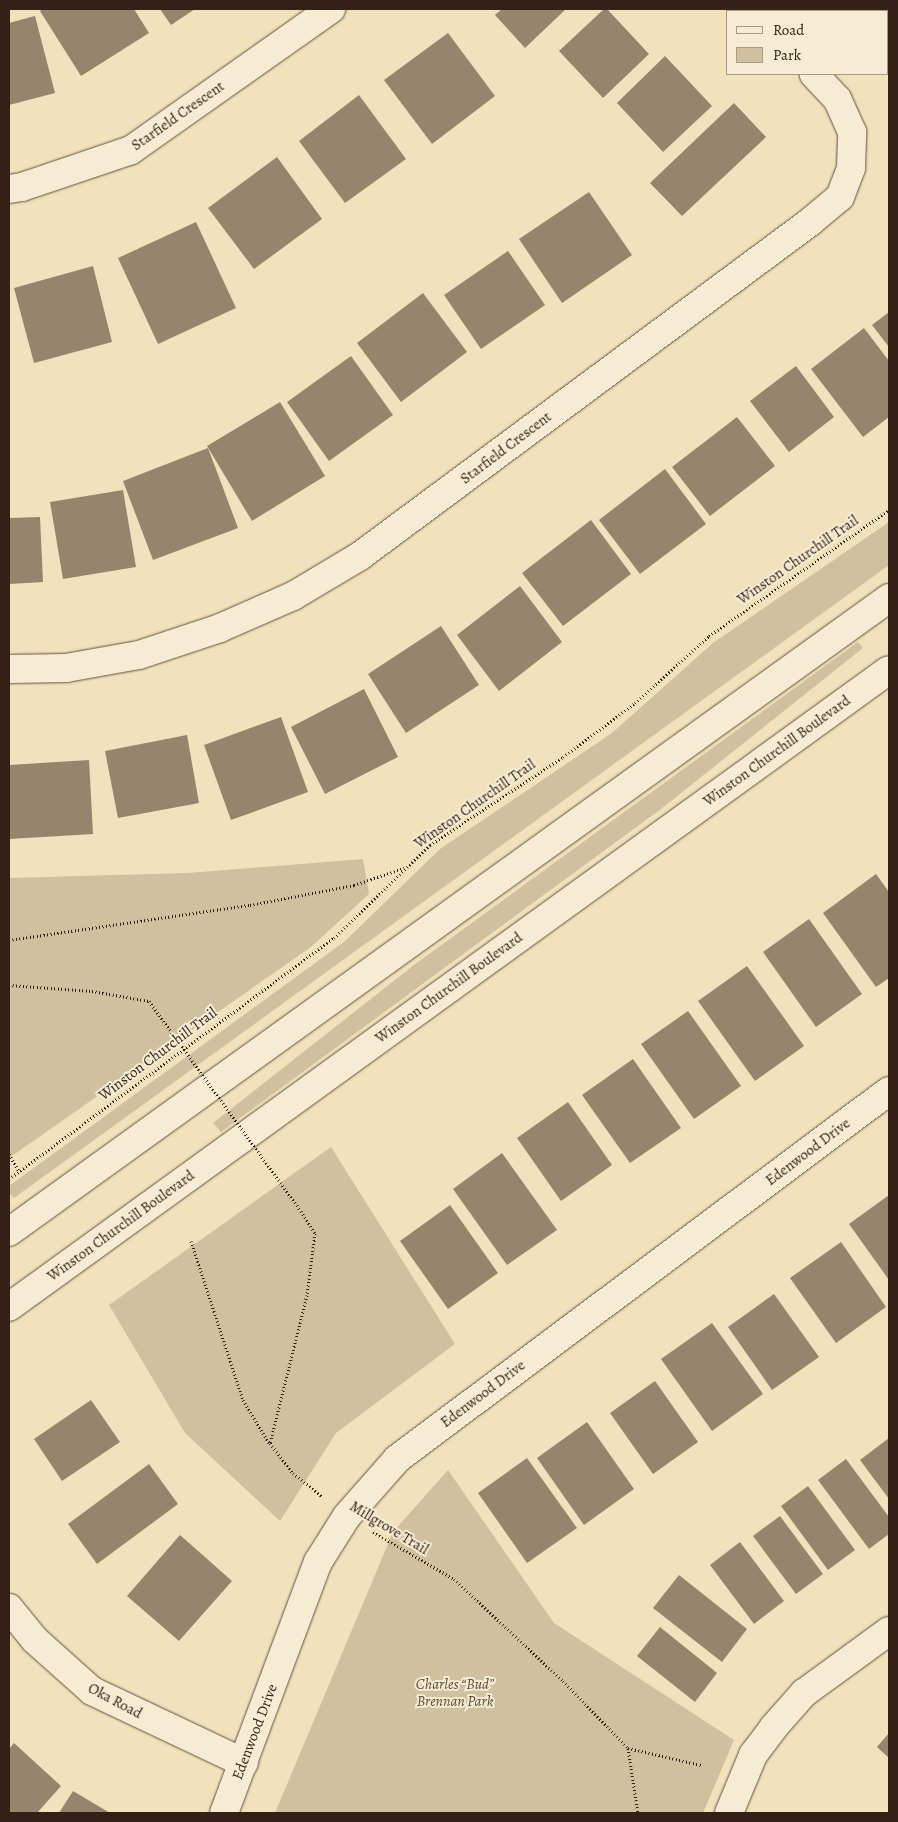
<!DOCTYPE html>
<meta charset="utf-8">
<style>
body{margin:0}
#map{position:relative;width:898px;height:1822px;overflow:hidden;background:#f1e1bc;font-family:Alegreya,serif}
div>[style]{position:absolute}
.green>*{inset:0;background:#d1c0a0}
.building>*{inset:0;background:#97846d}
.path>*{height:3px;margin-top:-1.5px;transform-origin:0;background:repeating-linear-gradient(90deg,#352017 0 1px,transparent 0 3.5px)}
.roads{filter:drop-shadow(0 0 1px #645040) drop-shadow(0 0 1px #645040)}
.street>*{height:28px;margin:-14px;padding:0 14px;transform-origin:14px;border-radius:14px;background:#f6ecd3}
.secondary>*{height:28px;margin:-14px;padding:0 14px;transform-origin:14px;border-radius:14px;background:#f6ecd3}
.path-bridge>*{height:3px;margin-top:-1.5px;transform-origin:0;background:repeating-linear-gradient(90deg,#352017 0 1px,transparent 0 3.5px)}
span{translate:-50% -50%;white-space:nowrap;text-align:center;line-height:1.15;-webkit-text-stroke:4px #f6ecd3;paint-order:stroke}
.street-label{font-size:15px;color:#352017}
.park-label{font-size:15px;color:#5c4839;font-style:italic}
.frame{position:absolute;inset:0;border:10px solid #352017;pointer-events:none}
.legend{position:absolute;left:726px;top:10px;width:162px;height:65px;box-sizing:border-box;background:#f6ecd3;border:1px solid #a99a88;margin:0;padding:6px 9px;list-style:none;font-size:15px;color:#352017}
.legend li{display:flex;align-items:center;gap:10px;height:25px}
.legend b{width:25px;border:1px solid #a99a88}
</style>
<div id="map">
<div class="green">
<i style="clip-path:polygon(889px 522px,889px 565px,14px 1198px,9px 1193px,9px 1186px,344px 942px,440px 849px,612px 733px,713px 643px)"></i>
<i style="clip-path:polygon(858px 642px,863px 648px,661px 809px,221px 1132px,213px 1123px,414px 965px)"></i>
<i style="clip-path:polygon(363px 859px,369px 894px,311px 947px,9px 1158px,9px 878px,188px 873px)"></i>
<i style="clip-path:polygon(331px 1147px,455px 1344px,336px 1433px,280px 1521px,185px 1433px,109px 1305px)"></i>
<i style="clip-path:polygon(448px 1470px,554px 1623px,734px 1740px,703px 1813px,275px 1813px,393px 1532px)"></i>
</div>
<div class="building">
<i style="clip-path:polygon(43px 9px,134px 9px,149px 33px,81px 76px,40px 11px)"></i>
<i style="clip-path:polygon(160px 9px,195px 9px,171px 25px)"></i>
<i style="clip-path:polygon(502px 9px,566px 9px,525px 48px,495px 15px)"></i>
<i style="clip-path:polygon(604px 9px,607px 9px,649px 54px,603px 98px,559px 51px)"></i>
<i style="clip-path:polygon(872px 9px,889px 9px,889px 27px,887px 24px,887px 11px,874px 11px)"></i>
<i style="clip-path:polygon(35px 16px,55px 93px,9px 105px,9px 23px)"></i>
<i style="clip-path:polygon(448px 33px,495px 96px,432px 144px,384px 80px)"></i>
<i style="clip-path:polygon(665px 56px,712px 106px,663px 152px,617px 103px)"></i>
<i style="clip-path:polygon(359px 95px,406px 159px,345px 203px,299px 141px)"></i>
<i style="clip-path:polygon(734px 103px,766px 137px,682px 216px,650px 183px)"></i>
<i style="clip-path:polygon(277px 157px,322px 219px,254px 269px,208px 208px)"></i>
<i style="clip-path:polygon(589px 192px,632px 255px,562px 303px,519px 239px)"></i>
<i style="clip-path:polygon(196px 222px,236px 308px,158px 344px,118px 258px)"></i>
<i style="clip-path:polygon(508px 251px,545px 305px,481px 349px,444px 295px)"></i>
<i style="clip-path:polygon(93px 266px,112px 342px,34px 363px,14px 288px)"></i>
<i style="clip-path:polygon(423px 293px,467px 352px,401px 402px,357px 343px)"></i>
<i style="clip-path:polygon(889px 312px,889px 347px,872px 325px)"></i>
<i style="clip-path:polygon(864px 328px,889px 361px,889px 417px,863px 437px,811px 369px)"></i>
<i style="clip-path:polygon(351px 356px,393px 415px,329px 461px,287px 402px)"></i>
<i style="clip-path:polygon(796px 366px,834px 417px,789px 452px,750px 401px)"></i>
<i style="clip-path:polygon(280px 402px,325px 476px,252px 521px,207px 446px)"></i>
<i style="clip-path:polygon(737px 417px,775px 466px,710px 516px,672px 467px)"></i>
<i style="clip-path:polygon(208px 448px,238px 528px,153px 560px,123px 481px)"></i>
<i style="clip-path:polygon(665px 469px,706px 524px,640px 574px,599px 520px)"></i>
<i style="clip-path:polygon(123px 490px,136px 567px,63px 579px,50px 502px)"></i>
<i style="clip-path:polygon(40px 517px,43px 582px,9px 584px,9px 518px)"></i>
<i style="clip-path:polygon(591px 520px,631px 574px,563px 626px,522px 573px)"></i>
<i style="clip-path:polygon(520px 586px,562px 642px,499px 691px,457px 635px)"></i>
<i style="clip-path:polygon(441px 626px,479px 685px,406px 733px,368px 674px)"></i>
<i style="clip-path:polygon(364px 689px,398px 757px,325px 794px,291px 727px)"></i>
<i style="clip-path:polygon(281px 717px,308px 792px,231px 820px,204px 745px)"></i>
<i style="clip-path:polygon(187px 735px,199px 803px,118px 818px,105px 751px)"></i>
<i style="clip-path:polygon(89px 760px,93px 834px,9px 839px,9px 765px)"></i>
<i style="clip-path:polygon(876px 874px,889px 892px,889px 978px,876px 987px,823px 913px)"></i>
<i style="clip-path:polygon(809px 919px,862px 994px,816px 1027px,763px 952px)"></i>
<i style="clip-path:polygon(747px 966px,804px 1046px,755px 1081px,698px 1001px)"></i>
<i style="clip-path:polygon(688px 1011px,741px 1086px,694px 1119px,641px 1044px)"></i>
<i style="clip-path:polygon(633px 1059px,681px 1128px,630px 1163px,582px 1095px)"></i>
<i style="clip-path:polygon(568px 1102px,612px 1165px,561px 1201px,517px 1138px)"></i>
<i style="clip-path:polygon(502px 1153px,557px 1230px,507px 1265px,453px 1189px)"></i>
<i style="clip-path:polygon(889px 1195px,889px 1280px,849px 1224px)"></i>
<i style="clip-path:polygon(450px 1205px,498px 1273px,448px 1309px,400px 1241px)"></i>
<i style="clip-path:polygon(841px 1242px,886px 1307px,836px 1343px,790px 1278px)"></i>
<i style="clip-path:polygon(774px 1294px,819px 1357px,772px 1390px,728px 1327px)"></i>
<i style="clip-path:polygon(712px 1323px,763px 1394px,712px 1431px,661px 1359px)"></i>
<i style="clip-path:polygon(655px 1381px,698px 1442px,653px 1474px,610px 1413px)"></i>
<i style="clip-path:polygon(91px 1400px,120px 1442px,62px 1481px,34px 1439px)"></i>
<i style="clip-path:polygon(587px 1422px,634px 1489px,584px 1525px,537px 1458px)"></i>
<i style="clip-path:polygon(889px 1438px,889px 1499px,860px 1460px)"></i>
<i style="clip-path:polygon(527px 1458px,577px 1528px,527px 1563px,478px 1493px)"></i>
<i style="clip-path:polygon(846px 1459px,889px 1517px,889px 1534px,869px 1549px,818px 1480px)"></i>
<i style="clip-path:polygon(149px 1464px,178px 1504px,97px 1564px,68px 1524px)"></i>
<i style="clip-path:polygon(808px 1486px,855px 1550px,828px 1570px,781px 1506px)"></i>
<i style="clip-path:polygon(780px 1516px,823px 1574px,796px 1594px,753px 1536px)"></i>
<i style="clip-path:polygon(180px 1535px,232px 1581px,179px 1641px,127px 1596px)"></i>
<i style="clip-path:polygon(740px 1542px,784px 1601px,754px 1624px,710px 1565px)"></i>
<i style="clip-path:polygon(679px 1575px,747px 1629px,722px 1662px,653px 1608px)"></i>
<i style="clip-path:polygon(660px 1627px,717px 1673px,695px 1702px,637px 1656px)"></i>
<i style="clip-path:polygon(889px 1733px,889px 1758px,877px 1747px)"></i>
<i style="clip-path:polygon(14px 1743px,61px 1786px,37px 1813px,9px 1813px,9px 1749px)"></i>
<i style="clip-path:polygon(73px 1791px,110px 1813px,59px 1813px)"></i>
</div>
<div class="path">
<i style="left:9px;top:940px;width:244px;rotate:-8.3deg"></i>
<i style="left:250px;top:905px;width:106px;rotate:-10.9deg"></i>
<i style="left:354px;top:885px;width:53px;rotate:-18.8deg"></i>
<i style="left:9px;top:985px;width:83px;rotate:4.1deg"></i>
<i style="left:92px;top:991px;width:58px;rotate:10deg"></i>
<i style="left:9px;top:1154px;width:20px;rotate:60deg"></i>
<i style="left:9px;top:1179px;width:405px;rotate:-36.6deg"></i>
<i style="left:334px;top:938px;width:134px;rotate:-44.1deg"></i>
<i style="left:430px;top:845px;width:159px;rotate:-33.5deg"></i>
<i style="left:563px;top:757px;width:90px;rotate:-36.9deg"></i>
<i style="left:635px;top:703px;width:100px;rotate:-42.2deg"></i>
<i style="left:709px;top:636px;width:220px;rotate:-35deg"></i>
<i style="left:301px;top:1211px;width:26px;rotate:58deg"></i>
<i style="left:315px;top:1233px;width:63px;rotate:97.4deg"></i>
<i style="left:307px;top:1295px;width:153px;rotate:104deg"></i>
<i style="left:270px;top:1443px;width:38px;rotate:53deg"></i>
<i style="left:293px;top:1473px;width:38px;rotate:39deg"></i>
<i style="left:191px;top:1241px;width:167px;rotate:71.9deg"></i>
<i style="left:243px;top:1400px;width:50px;rotate:58.8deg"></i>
<i style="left:373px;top:1532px;width:94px;rotate:30.1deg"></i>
<i style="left:454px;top:1579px;width:149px;rotate:43.1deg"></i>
<i style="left:563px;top:1681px;width:93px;rotate:45.9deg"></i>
<i style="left:628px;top:1748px;width:66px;rotate:81.3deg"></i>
<i style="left:628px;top:1748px;width:75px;rotate:13.1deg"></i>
</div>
<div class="roads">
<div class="street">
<i style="left:753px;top:9px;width:3px;rotate:45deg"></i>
<i style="left:9px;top:189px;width:13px;rotate:-9deg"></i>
<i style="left:22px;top:187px;width:115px;rotate:-18.7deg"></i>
<i style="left:131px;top:150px;width:245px;rotate:-35.2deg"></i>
<i style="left:9px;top:669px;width:57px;rotate:-1deg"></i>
<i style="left:66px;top:668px;width:74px;rotate:-10.1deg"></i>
<i style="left:139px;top:655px;width:85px;rotate:-18.4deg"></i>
<i style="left:220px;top:628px;width:80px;rotate:-23.7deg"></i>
<i style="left:293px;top:596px;width:78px;rotate:-30.8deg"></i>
<i style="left:360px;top:556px;width:560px;rotate:-36.58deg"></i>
<i style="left:810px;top:222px;width:39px;rotate:-40deg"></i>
<i style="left:840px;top:197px;width:31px;rotate:-69deg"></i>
<i style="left:851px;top:168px;width:36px;rotate:-88deg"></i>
<i style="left:852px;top:132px;width:36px;rotate:-114deg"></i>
<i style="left:837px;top:99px;width:34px;rotate:-133deg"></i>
<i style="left:729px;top:1813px;width:63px;rotate:-67.5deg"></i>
<i style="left:753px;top:1755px;width:34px;rotate:-53deg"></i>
<i style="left:773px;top:1728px;width:47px;rotate:-48.5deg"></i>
<i style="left:804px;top:1693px;width:105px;rotate:-36.1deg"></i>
</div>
<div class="secondary">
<i style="left:9px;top:1232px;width:1085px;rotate:-35.77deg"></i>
<i style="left:9px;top:1307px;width:1086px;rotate:-35.9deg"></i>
<i style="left:9px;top:1608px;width:41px;rotate:50.9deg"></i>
<i style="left:35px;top:1640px;width:76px;rotate:41.8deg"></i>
<i style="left:92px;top:1691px;width:168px;rotate:25.3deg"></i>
<i style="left:224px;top:1813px;width:268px;rotate:-69.5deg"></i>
<i style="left:318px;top:1562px;width:54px;rotate:-57.8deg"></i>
<i style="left:347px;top:1516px;width:76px;rotate:-48.7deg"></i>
<i style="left:397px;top:1459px;width:614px;rotate:-36.8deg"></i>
</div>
</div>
<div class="path-bridge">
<i style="left:149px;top:1001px;width:259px;rotate:54.1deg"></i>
</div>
<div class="street-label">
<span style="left:178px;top:116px;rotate:-35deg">Starfield Crescent</span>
<span style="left:506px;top:448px;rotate:-37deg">Starfield Crescent</span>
<span style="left:798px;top:560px;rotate:-35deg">Winston Churchill Trail</span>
<span style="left:777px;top:751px;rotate:-36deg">Winston Churchill Boulevard</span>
<span style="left:475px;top:804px;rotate:-35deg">Winston Churchill Trail</span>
<span style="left:449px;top:988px;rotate:-36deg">Winston Churchill Boulevard</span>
<span style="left:158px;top:1054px;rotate:-37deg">Winston Churchill Trail</span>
<span style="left:808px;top:1152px;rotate:-37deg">Edenwood Drive</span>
<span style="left:121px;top:1226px;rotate:-36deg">Winston Churchill Boulevard</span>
<span style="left:483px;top:1394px;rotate:-37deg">Edenwood Drive</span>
<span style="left:389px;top:1528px;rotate:31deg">Millgrove Trail</span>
<span style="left:115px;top:1701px;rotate:28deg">Oka Road</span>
<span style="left:255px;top:1732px;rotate:-69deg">Edenwood Drive</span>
</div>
<div class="park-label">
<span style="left:455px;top:1693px">Charles “Bud”<br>Brennan Park</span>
</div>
<div class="frame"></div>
<ul class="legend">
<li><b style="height:6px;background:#f6ecd3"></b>Road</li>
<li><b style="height:14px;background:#d1c0a0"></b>Park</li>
</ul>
</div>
